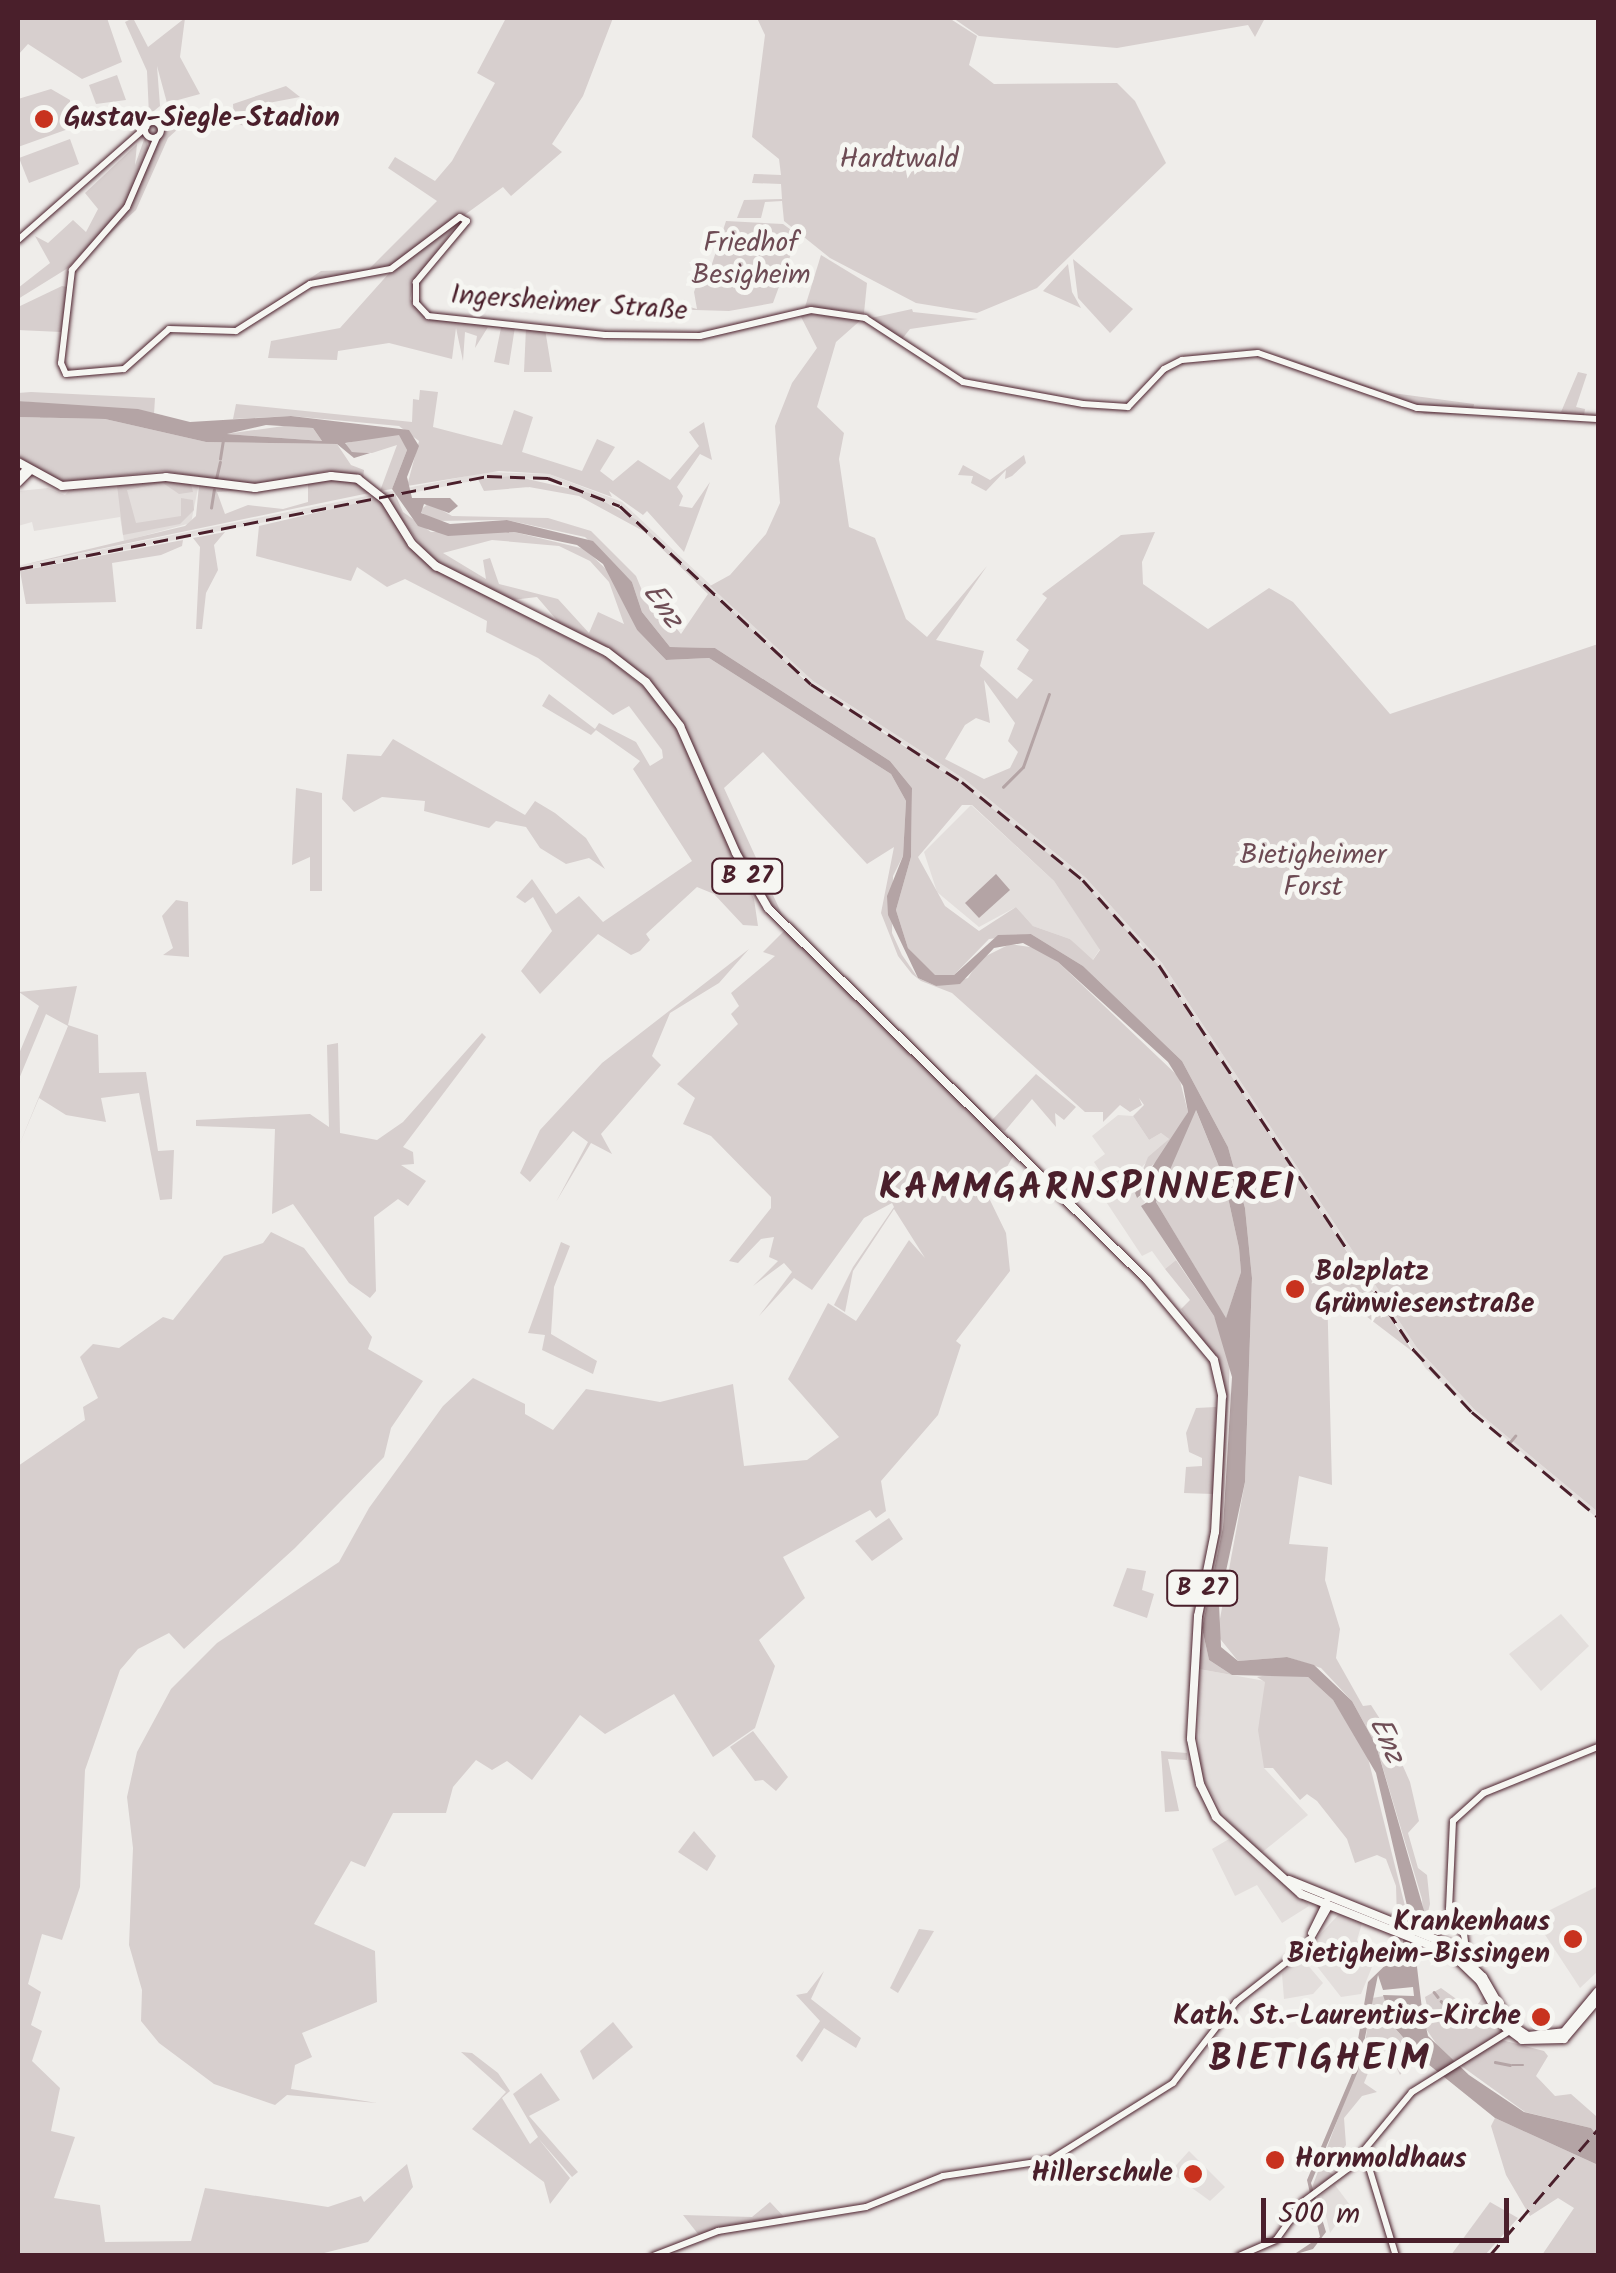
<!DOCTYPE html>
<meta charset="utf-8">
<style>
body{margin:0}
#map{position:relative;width:1616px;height:2273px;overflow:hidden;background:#efedea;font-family:Kalam,sans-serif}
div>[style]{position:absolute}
.built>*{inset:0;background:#e3dedc}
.green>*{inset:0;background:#d7cfce}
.water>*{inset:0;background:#b4a4a5}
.stream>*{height:2.5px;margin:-1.25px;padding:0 1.25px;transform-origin:1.25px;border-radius:1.25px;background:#b4a4a5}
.roads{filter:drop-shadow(0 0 2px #4a1f2b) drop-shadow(0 0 2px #4a1f2b)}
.secondary>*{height:6px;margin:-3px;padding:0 3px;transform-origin:3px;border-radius:3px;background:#f6f6f2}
.secondary>.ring{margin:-3px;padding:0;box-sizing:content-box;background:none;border:6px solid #f6f6f2;border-radius:50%}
.primary>*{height:8px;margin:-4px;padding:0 4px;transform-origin:4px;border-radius:4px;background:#f6f6f2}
.rail>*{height:2.5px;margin-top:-1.25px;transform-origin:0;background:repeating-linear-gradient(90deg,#4a1f2b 0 15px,transparent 0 23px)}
.dots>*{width:28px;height:28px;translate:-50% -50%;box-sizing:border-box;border:5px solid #f6f6f2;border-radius:50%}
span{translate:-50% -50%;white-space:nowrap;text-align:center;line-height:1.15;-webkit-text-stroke:10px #f6f6f2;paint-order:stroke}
.shield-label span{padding:2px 8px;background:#f6f6f2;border:2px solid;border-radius:8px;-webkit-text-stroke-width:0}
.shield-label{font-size:25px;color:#4a1f2b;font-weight:700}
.poi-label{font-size:28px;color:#4a1f2b;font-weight:700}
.left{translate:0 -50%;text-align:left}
.right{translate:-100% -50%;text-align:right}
.park-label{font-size:28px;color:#6d4b54}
.street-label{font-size:28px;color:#4a1f2b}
.water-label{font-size:30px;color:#6f4e56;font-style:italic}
.district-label{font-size:38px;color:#4a1f2b;font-weight:700;letter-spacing:2.5px}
.frame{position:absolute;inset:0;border:20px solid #4a1f2b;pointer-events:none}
.scale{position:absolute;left:1261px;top:2198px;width:248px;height:45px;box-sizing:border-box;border:5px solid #4a1f2b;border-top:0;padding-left:12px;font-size:30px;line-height:35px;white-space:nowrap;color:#4a1f2b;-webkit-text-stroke:8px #f6f6f2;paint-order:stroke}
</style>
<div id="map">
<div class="built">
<i style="clip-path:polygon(487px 472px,549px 474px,622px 502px,813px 681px,964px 779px,1086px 878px,1162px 963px,1417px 1348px,1474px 1409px,1598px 1512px,1598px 1519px,1426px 1369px,1138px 940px,961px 783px,784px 664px,619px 508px,547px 479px,487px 478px,18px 571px,18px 566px)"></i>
<i style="clip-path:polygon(152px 480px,199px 483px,191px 523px,124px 541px,120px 517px,34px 531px,32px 522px,18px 526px,19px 491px,48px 488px,65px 495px,71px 488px)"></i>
<i style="clip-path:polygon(971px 805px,1054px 881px,1100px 949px,1092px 961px,1070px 939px,1033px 926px,1016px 907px,979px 927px,937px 892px,924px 852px)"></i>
<i style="clip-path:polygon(1118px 1115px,1133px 1116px,1149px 1140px,1161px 1133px,1169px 1139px,1139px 1170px,1135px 1193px,1137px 1198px,1152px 1191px,1142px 1206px,1176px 1260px,1165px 1269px,1152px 1251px,1142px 1256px,1097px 1188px,1106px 1181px,1094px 1162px,1105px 1154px,1092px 1136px)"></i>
<i style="clip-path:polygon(1561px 1614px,1589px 1646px,1541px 1691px,1509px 1654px)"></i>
<i style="clip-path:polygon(1199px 1669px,1265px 1681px,1264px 1768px,1308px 1815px,1260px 1854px,1226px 1818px,1199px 1771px)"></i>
<i style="clip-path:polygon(1229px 1839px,1305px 1900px,1309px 1906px,1282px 1923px,1257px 1885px,1235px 1896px,1212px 1849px)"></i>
<i style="clip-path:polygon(1598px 1886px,1598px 1971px,1580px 1988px,1534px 1918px)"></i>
<i style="clip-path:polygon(1340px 1913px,1363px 1920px,1357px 1940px,1372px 1967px,1361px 1994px,1341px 1997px,1305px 1951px)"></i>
<i style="clip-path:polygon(1300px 1956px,1323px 1983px,1313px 1994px,1284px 1999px,1282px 1974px)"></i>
<i style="clip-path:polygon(1189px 2151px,1225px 2187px,1210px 2201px,1170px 2172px)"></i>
<i style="clip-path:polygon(1335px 2185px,1350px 2205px,1330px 2233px,1321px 2195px)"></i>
</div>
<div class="green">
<i style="clip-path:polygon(18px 18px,107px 18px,122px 62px,82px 79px,28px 44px,18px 55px)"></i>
<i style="clip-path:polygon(133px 18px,148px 47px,185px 18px,180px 57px,200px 94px,167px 103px,157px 66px,160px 106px,149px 115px,147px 71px,125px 22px)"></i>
<i style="clip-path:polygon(506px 18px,613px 18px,583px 96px,552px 144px,562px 152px,511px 196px,503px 187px,397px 264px,377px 272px,314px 279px,238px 327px,321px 271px,369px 269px,437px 201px,388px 168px,395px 157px,435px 181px,452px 161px,495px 83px,477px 73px)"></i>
<i style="clip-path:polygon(757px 18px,949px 18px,977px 36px,969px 65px,994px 84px,1117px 83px,1135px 101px,1166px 163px,1037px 288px,977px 313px,916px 303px,830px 258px,784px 221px,782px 201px,765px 202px,761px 218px,737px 218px,744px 200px,782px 199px,781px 184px,752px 183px,754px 174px,781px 175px,779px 159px,752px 137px,765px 35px)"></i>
<i style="clip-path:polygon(953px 18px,1265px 18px,1255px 37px,1248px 25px,1117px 48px,979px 36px)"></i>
<i style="clip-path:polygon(117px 75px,126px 100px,96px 104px,89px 85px)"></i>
<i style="clip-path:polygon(286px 86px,300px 97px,263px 104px,244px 126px,234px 122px,233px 104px)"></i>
<i style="clip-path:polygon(51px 89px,70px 100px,71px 128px,18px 147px,18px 99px)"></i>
<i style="clip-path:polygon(217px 105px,204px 124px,190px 118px,168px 138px,136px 210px,102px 241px,132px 202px,164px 122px)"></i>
<i style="clip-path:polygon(145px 137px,149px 150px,127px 205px,68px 268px,18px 299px,18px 288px,50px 263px,35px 236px,48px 243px,73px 220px,86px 232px,98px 209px,85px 193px,137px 144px,135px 165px)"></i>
<i style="clip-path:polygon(70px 139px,79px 164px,29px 183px,19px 158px)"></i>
<i style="clip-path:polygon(460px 220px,414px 283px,410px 299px,425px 316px,515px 327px,509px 365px,494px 362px,501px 328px,488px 327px,475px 348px,477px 336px,465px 332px,463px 361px,456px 328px,452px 359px,389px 343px,338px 351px,337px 360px,268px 358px,271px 341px,340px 328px,391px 271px)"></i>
<i style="clip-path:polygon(726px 221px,783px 224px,798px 235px,773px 303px,729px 311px,662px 309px,665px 300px,697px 309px,694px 292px,700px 276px,708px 276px)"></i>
<i style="clip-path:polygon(821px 255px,867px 283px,864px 313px,805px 307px)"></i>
<i style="clip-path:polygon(1073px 259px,1133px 309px,1110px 333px,1078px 298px)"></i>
<i style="clip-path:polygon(1068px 264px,1072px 292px,1081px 308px,1043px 291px)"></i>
<i style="clip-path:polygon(62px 286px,67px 287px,61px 332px,18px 330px,18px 307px)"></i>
<i style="clip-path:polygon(912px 309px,913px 312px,978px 319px,910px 329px,902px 339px,871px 318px)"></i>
<i style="clip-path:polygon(evenodd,808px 314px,862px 319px,836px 342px,817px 407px,844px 433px,839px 459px,849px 527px,875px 538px,906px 619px,927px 637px,987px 566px,936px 640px,984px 651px,980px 666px,1017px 699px,1033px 680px,1017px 669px,1029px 650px,1016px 640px,1047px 598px,1042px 594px,1121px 535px,1155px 532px,1142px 562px,1143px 584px,1208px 629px,1269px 588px,1293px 602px,1390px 714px,1598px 644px,1598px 1512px,1474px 1409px,1417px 1348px,1162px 963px,1086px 878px,964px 779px,813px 681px,710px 586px,730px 575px,766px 534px,780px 503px,775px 426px,792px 383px,817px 348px,800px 315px,808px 314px,984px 680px,1015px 723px,1008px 741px,1018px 752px,1010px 768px,984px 779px,945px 759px,965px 725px,976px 718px,990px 723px,984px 680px)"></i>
<i style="clip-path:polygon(526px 328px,545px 329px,552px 372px,524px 372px)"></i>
<i style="clip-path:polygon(1273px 353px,1385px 392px,1474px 404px,1473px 411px,1561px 412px,1578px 372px,1587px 374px,1576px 407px,1585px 409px,1584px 416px,1425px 414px)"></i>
<i style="clip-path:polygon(420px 390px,438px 392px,433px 427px,502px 445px,514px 410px,533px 417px,522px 452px,582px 471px,597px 439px,615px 447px,600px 471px,613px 481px,638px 460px,670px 480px,699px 446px,689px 432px,704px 422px,712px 460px,700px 454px,677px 487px,683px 496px,679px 506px,692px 508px,710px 482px,684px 552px,647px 511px,643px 515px,609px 491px,612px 497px,549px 474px,499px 471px,407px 486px,419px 441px,399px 426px,291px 416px,233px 419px,236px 404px,412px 422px,413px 399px,419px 400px)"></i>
<i style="clip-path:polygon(31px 392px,155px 398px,154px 414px,18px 401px,18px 393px)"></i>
<i style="clip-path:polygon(18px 417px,105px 419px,206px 442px,337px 444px,351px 465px,364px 470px,363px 479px,328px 471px,252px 485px,163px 471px,59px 483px,18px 456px)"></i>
<i style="clip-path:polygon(284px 426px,313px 428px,322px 441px,226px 434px)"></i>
<i style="clip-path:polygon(388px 432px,400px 435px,407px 450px,392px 489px,380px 491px,397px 445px,372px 453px,352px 452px,344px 444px)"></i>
<i style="clip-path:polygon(1024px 455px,1026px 463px,1012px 476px,1005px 479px,1006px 470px,986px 491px,971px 483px,973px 476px,958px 475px,963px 465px,990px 480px)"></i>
<i style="clip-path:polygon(evenodd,514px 476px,589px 493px,637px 520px,810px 685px,961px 783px,1082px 881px,1158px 965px,1413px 1352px,1362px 1313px,1351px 1295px,1327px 1288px,1332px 1485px,1299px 1476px,1289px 1544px,1328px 1547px,1325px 1580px,1340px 1629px,1336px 1658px,1363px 1706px,1371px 1705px,1387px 1730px,1410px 1782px,1419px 1821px,1408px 1833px,1418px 1868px,1427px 1875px,1430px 1904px,1424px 1928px,1422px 1899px,1376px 1745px,1352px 1701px,1321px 1668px,1287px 1657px,1238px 1661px,1217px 1635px,1245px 1482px,1252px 1278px,1245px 1208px,1228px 1147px,1182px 1061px,1083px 966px,1031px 934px,989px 939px,954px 975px,935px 976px,908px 948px,896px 910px,911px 857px,912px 788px,890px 761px,715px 648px,670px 647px,642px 612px,632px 582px,585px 537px,507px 520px,434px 521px,419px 511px,429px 503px,452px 516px,548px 518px,591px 531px,636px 576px,651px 612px,670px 620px,681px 634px,708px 594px,645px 532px,579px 496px,529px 487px,484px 491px,478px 479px,514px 476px,962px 805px,972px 805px,1054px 881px,1100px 950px,1093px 960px,1070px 939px,1033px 926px,1016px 907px,979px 931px,945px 906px,918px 857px,962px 805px)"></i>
<i style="clip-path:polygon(349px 479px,374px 492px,18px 566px,185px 526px,196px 516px,199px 485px,265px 489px,217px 492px,225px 514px,248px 505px,283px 509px,308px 502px,308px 481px)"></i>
<i style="clip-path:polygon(152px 480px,191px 484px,193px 492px,179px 494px,163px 483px,127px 490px,136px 523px,181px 516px,181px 498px,193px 500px,194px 510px,180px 524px,123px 535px,117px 485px)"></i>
<i style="clip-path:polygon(evenodd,395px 494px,403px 512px,431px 532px,514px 532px,585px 549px,608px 571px,637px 630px,666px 660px,709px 658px,891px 774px,906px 801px,903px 856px,893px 876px,892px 933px,902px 955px,918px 978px,936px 986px,968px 978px,980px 959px,1010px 944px,1037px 948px,1058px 962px,1179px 1077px,1188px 1112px,1162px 1156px,1140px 1177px,1148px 1157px,1169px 1139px,1161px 1133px,1149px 1140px,1133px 1116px,1144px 1105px,1139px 1098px,1142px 1105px,1130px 1112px,1120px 1105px,1103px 1122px,1103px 1112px,1085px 1112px,952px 993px,921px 981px,912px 974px,898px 956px,881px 913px,894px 847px,867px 864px,763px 752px,724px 788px,784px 919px,992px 1120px,1036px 1074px,1076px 1107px,1064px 1120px,1055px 1113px,1056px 1127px,1032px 1099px,1005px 1131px,990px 1124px,782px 921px,753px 883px,679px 719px,649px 681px,561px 625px,537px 597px,512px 600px,431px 559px,385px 497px,395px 494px,492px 540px,559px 546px,590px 561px,609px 582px,624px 624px,598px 612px,589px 633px,558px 599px,499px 584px,490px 558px,483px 560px,486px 579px,443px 553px,492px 540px)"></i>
<i style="clip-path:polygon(379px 498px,439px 572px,609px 659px,653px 695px,674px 724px,754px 899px,758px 926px,743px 925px,714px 894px,697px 887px,646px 934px,650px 940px,640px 951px,631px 955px,598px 934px,540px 994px,521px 971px,552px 931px,533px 897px,525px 903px,516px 897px,532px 879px,556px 914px,579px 896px,603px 922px,692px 861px,633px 769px,640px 761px,596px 730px,591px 735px,542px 706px,549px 694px,595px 729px,599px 723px,636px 742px,650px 766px,663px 758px,662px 750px,629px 706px,613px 715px,538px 658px,486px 632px,487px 621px,405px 579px,387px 587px,357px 567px,351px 581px,256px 556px,259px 526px)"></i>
<i style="clip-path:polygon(225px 532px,214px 545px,218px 570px,206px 593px,202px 629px,196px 629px,200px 547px,193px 538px)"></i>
<i style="clip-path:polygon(183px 540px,182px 546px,161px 555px,112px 563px,116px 602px,26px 604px,20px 571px)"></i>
<i style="clip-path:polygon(393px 739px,525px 815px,535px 801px,555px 813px,586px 838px,605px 869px,589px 858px,566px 864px,540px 848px,526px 827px,496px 821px,489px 828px,424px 811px,425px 801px,382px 797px,354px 812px,342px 799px,347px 754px,381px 756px)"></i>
<i style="clip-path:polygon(296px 788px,322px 793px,322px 891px,310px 891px,310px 857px,292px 865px)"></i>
<i style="clip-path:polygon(176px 900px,188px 902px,189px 957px,163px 955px,173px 948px,162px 916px)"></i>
<i style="clip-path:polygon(785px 930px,1015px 1153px,989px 1198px,1006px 1233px,1010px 1271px,956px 1341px,961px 1345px,938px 1415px,881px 1481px,886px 1511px,876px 1518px,870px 1510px,783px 1557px,805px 1598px,759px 1640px,775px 1666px,755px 1728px,713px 1757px,674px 1694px,605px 1734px,580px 1715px,532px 1780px,507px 1761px,492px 1770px,476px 1760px,453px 1787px,446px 1813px,393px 1813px,365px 1867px,351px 1861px,314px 1924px,375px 1951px,377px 2002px,302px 2033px,312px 2057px,295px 2065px,291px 2089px,377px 2103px,287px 2095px,275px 2105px,214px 2084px,159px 2043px,141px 2021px,142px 1990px,129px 1945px,133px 1848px,127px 1797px,137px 1752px,171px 1689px,217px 1643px,339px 1562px,369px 1508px,443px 1406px,473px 1378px,525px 1404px,525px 1414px,553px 1430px,586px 1389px,660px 1402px,733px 1384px,744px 1466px,807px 1460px,839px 1437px,788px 1379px,828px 1303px,856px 1321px,909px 1240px,925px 1258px,894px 1209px,853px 1271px,845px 1312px,834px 1305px,853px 1267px,894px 1207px,892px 1203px,864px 1218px,812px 1290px,794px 1278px,759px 1316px,792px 1272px,784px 1263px,753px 1286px,778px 1261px,769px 1257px,774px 1237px,761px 1239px,738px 1263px,729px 1261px,771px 1208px,771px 1197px,711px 1136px,683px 1124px,695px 1098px,677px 1084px,738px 1024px,731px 1014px,739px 1006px,731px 993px,775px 956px,763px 952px)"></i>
<i style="clip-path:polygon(749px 949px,719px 983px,670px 1013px,652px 1056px,661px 1065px,601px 1134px,612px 1154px,591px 1143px,556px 1202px,588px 1142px,573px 1131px,530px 1182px,520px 1173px,540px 1130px,602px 1063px)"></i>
<i style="clip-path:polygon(77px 986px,68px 1025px,98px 1035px,99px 1073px,146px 1072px,158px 1151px,174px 1150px,172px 1199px,160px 1200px,139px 1093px,101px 1098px,106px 1122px,66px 1115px,39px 1098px,18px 1148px,68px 1026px,46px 1014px,19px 1079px,18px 1056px,39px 1006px,19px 992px)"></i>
<i style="clip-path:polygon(482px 1033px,486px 1037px,403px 1147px,413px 1152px,414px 1164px,401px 1165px,426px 1181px,408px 1206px,398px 1199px,374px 1217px,376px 1291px,370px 1298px,349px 1283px,293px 1204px,272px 1214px,275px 1129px,196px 1126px,196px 1120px,310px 1114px,329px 1127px,327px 1045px,338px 1043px,340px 1133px,377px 1140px,403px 1122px)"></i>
<i style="clip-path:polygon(1195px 1108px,1224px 1179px,1239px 1248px,1241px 1272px,1226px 1319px,1156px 1202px)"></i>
<i style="clip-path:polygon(271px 1232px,304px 1248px,372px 1337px,368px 1349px,423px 1381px,391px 1428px,384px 1457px,295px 1548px,184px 1649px,169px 1633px,138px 1649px,120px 1670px,85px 1770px,80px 1887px,62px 1940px,42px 1934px,28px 1984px,41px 1992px,31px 2025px,42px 2031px,32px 2061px,60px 2088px,51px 2131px,75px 2137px,54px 2198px,100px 2205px,105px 2242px,191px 2241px,205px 2188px,328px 2207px,361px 2196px,364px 2202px,407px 2164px,413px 2187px,368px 2242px,324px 2253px,18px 2255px,18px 1466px,85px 1420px,83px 1407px,98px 1398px,80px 1357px,93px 1344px,119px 1348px,163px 1317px,173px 1320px,224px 1256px,263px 1243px)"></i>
<i style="clip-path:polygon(561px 1242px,570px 1246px,554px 1287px,551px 1334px,597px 1361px,593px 1374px,542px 1350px,545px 1335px,528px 1333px)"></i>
<i style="clip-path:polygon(1176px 1260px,1214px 1316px,1230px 1357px,1223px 1527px,1202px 1628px,1209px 1660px,1232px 1675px,1199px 1669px,1198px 1624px,1212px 1555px,1223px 1386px,1215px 1357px,1181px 1309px,1190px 1300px,1165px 1269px)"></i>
<i style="clip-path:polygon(1216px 1407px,1213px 1494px,1184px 1493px,1186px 1467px,1202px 1466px,1202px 1458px,1189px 1452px,1186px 1433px,1196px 1408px)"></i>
<i style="clip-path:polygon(889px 1518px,903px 1539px,872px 1561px,855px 1541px)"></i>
<i style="clip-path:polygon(1127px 1568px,1146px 1571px,1142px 1590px,1154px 1594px,1147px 1618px,1113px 1606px)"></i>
<i style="clip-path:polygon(1282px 1672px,1308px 1677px,1333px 1700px,1367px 1754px,1409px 1922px,1397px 1919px,1396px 1886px,1386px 1859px,1377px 1855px,1355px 1863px,1347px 1839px,1317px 1801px,1307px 1794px,1300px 1800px,1273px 1768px,1264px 1768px,1258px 1730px,1265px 1682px,1257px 1677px)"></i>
<i style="clip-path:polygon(753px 1731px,788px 1777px,776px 1791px,763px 1780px,755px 1781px,730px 1747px)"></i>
<i style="clip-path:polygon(1161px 1751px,1187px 1753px,1187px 1760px,1168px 1759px,1179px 1811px,1165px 1812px)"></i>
<i style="clip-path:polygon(694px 1831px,716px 1856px,707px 1871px,678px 1852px)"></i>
<i style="clip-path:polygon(919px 1929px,934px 1931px,898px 1993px,890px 1988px)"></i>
<i style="clip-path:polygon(824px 1971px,811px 1999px,861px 2038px,856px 2048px,824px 2028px,802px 2062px,796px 2056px,820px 2021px,796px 1995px,807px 1993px)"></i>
<i style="clip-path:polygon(1441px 1988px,1473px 2011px,1485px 1994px,1501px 2031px,1498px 2039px,1544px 2051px,1548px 2056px,1536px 2076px,1555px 2096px,1571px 2094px,1596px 2116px,1598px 2136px,1591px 2128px,1525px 2112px,1442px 2052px,1424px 2026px,1431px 2024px,1425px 1997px)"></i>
<i style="clip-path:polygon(1384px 1996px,1393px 2026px,1416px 2053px,1400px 2075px,1389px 2052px,1373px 2056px,1364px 2049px,1372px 1998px)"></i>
<i style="clip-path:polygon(613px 2022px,633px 2047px,593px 2080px,580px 2051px)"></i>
<i style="clip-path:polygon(461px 2052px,472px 2053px,498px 2073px,510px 2091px,502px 2098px,530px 2144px,538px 2137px,513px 2094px,541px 2073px,560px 2100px,529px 2116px,578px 2172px,572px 2177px,538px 2138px,570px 2178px,550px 2204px,544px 2182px,472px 2129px,506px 2092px)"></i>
<i style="clip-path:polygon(1362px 2055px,1372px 2063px,1364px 2083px,1377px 2092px,1362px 2096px,1344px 2118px,1346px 2145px,1327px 2171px,1334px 2175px,1311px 2190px)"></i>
<i style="clip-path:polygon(1495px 2118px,1598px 2165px,1598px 2255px,1542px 2255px,1574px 2208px,1558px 2198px,1530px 2216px,1506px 2175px,1491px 2126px)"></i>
<i style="clip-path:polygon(770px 2202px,786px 2219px,698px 2234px,683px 2215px,752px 2217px)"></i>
<i style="clip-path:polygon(1490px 2202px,1518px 2218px,1485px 2255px,1451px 2255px)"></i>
</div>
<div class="water">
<i style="clip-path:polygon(evenodd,18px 401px,138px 409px,190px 422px,291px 416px,409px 430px,419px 446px,407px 477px,412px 498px,450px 498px,458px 506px,449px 513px,424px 504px,421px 513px,450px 524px,507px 520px,593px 541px,632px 582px,642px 612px,670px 647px,715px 648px,890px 761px,912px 788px,911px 857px,896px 910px,908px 948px,935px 975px,954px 975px,998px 935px,1031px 934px,1083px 966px,1182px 1061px,1228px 1147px,1245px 1208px,1252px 1278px,1245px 1482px,1219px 1604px,1221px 1647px,1238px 1661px,1287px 1657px,1314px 1665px,1352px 1701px,1376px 1745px,1425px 1914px,1417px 1967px,1422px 2009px,1415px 2010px,1416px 2019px,1424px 2018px,1428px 2036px,1469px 2075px,1524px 2112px,1591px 2128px,1598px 2136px,1598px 2165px,1495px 2118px,1423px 2060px,1393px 2026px,1383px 1995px,1414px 1996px,1413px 1987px,1383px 1990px,1378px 1975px,1358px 2071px,1311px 2183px,1326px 2232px,1313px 2249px,1293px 2255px,1320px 2237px,1307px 2180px,1352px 2074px,1368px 1982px,1402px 1949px,1408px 1910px,1376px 1773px,1333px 1700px,1308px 1677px,1232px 1675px,1209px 1660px,1202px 1628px,1223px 1527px,1232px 1377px,1214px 1316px,1141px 1206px,1152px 1199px,1152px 1186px,1137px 1198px,1135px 1193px,1188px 1112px,1183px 1086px,1168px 1062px,1058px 962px,1023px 943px,994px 948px,960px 984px,936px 986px,918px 978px,888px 915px,887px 896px,903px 856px,906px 801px,891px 774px,709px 658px,666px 660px,637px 630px,603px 564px,577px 545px,514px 532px,448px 536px,418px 526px,392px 489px,407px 450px,399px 435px,345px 443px,352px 452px,370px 453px,354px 458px,337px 444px,206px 442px,105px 419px,18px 417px,18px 401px,266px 425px,313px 428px,322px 441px,227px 434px,266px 425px,18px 401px,1196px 1110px,1224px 1179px,1239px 1248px,1241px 1272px,1226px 1318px,1156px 1202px,1196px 1110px)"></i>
<i style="clip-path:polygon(996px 874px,1010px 890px,979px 918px,965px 903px)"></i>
</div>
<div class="stream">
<i style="left:220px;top:459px;width:20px;rotate:-81deg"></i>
<i style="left:216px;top:479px;width:17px;rotate:-77deg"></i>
<i style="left:211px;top:508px;width:18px;rotate:-81deg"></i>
<i style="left:1003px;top:787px;width:28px;rotate:-45deg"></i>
<i style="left:1023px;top:767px;width:77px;rotate:-70.4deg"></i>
<i style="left:1510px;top:1442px;width:8px;rotate:-50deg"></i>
<i style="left:1434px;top:1992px;width:6px;rotate:51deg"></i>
<i style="left:1441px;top:2001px;width:4px;rotate:45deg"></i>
<i style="left:1445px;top:2006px;width:3px;rotate:45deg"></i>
<i style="left:1495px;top:2062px;width:15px;rotate:11deg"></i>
<i style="left:1512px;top:2065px;width:11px"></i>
</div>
<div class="roads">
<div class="secondary">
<i class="ring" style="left:145px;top:122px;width:10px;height:10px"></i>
<i style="left:157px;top:137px;width:76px;rotate:113.2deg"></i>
<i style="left:127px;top:207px;width:84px;rotate:131.1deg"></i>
<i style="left:72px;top:270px;width:94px;rotate:96.7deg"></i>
<i style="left:61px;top:363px;width:12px;rotate:66deg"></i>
<i style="left:66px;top:374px;width:58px;rotate:-4.9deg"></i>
<i style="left:124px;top:369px;width:60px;rotate:-41.6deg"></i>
<i style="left:169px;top:329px;width:67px;rotate:1.7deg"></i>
<i style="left:236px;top:331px;width:88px;rotate:-32.4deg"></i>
<i style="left:310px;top:284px;width:82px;rotate:-10.5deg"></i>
<i style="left:391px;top:269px;width:86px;rotate:-37deg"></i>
<i style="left:460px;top:217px;width:8px;rotate:30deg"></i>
<i style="left:467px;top:221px;width:80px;rotate:129.9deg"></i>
<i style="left:416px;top:282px;width:21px;rotate:90deg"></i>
<i style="left:416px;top:303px;width:18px;rotate:47deg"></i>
<i style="left:428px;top:316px;width:178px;rotate:6.1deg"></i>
<i style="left:605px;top:335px;width:95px;rotate:0.6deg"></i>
<i style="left:700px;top:336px;width:114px;rotate:-13.2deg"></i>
<i style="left:811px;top:310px;width:55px;rotate:8.4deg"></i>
<i style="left:865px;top:318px;width:117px;rotate:33.1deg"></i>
<i style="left:963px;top:382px;width:122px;rotate:10.4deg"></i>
<i style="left:1083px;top:404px;width:45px;rotate:3.8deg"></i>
<i style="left:1128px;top:407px;width:52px;rotate:-46.5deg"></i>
<i style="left:1164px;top:369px;width:20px;rotate:-27deg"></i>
<i style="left:1182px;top:360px;width:76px;rotate:-5.3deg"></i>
<i style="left:1258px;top:353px;width:168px;rotate:19.1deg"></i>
<i style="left:1417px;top:408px;width:181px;rotate:3.5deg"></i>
<i style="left:18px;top:240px;width:171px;rotate:-41.4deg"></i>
<i style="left:18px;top:477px;width:10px;rotate:-45deg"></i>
<i style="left:18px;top:484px;width:16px;rotate:-45deg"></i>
<i style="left:1311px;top:1933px;width:37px;rotate:-64deg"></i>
<i style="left:1467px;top:1958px;width:23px;rotate:-97deg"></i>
<i style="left:1464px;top:1935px;width:30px;rotate:-120deg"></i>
<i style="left:1449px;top:1909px;width:88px;rotate:-87.4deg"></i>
<i style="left:1453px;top:1821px;width:42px;rotate:-42.1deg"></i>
<i style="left:1484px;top:1793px;width:123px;rotate:-22deg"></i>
<i style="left:1364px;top:2151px;width:110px;rotate:73.1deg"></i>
<i style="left:653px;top:2256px;width:70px;rotate:-21deg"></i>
<i style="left:718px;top:2231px;width:150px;rotate:-9.2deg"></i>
<i style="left:866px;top:2207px;width:83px;rotate:-21.9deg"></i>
<i style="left:943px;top:2176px;width:108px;rotate:-8.5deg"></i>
<i style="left:1050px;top:2160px;width:145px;rotate:-32deg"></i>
<i style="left:1173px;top:2083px;width:103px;rotate:-52.1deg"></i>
<i style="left:1236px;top:2002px;width:89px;rotate:-38.2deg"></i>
<i style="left:1306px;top:1947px;width:48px;rotate:-60.3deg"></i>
<i style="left:1239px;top:2256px;width:40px;rotate:-23.4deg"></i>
<i style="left:1276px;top:2240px;width:47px;rotate:-54.6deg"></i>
<i style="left:1303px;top:2202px;width:59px;rotate:-36.7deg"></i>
<i style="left:1350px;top:2167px;width:97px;rotate:-50.4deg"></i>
<i style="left:1412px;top:2092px;width:119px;rotate:-32deg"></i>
</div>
<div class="primary">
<i style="left:18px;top:462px;width:50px;rotate:28.6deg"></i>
<i style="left:62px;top:486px;width:104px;rotate:-4.9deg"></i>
<i style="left:166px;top:477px;width:90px;rotate:7deg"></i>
<i style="left:255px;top:488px;width:77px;rotate:-9deg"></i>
<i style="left:331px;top:476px;width:27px;rotate:6deg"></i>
<i style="left:358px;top:479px;width:33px;rotate:38deg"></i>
<i style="left:384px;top:499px;width:53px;rotate:58.1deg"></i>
<i style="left:412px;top:544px;width:33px;rotate:43deg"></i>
<i style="left:436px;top:566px;width:191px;rotate:26.7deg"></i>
<i style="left:607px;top:652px;width:49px;rotate:37.6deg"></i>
<i style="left:646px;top:682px;width:56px;rotate:52.3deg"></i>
<i style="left:680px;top:726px;width:139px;rotate:66.2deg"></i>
<i style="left:736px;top:853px;width:64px;rotate:59.8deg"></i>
<i style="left:768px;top:908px;width:531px;rotate:44.47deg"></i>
<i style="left:1147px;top:1280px;width:104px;rotate:50.1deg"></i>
<i style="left:1214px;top:1360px;width:37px;rotate:77deg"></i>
<i style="left:1222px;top:1396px;width:136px;rotate:92.9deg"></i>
<i style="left:1215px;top:1532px;width:86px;rotate:101.4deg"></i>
<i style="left:1198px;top:1616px;width:123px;rotate:93.3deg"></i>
<i style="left:1191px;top:1739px;width:46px;rotate:78.7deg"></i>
<i style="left:1200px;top:1784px;width:37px;rotate:64deg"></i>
<i style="left:1216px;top:1817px;width:115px;rotate:42.2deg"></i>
<i style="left:1301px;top:1894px;width:162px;rotate:21.7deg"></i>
<i style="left:1452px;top:1954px;width:39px;rotate:44deg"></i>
<i style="left:1480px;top:1981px;width:52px;rotate:61.5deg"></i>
<i style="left:1505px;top:2027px;width:21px;rotate:37deg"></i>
<i style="left:1522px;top:2040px;width:42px;rotate:-1.4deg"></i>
<i style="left:1564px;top:2039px;width:52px;rotate:-49.6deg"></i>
<i style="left:1289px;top:1880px;width:174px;rotate:22deg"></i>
<i style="left:1450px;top:1945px;width:46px;rotate:44.1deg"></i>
<i style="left:1483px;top:1977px;width:54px;rotate:60.1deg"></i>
<i style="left:1510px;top:2024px;width:22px;rotate:34deg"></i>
<i style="left:1528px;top:2036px;width:36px;rotate:-6deg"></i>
<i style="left:1564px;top:2032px;width:53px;rotate:-50.3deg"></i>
</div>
</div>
<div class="rail">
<i style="left:18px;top:569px;width:478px;rotate:-11.2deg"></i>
<i style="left:487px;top:476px;width:61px;rotate:1.9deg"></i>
<i style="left:548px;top:478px;width:77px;rotate:21.3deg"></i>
<i style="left:620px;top:506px;width:261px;rotate:43deg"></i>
<i style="left:811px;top:684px;width:180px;rotate:33deg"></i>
<i style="left:962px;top:782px;width:156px;rotate:39deg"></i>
<i style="left:1083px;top:880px;width:114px;rotate:48.2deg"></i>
<i style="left:1159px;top:965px;width:462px;rotate:56.5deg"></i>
<i style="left:1414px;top:1350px;width:85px;rotate:46.9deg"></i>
<i style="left:1472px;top:1412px;width:164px;rotate:39.8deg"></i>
<i style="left:1489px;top:2256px;width:167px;rotate:-49.4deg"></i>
</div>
<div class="dots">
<i style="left:44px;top:119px;background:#c8321e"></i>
<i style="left:1295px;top:1289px;background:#c8321e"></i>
<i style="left:1573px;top:1939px;background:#c8321e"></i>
<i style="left:1541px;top:2017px;background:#c8321e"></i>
<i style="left:1275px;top:2160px;background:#c8321e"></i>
<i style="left:1193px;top:2174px;background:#c8321e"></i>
</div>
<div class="shield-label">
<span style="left:747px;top:876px">B 27</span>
<span style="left:1202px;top:1588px">B 27</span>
</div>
<div class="poi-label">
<span class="left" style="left:64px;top:119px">Gustav-Siegle-Stadion</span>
<span class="left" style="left:1315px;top:1289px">Bolzplatz<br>Grünwiesenstraße</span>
<span class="right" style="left:1550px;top:1939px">Krankenhaus<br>Bietigheim-Bissingen</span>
<span class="right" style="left:1521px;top:2017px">Kath. St.-Laurentius-Kirche</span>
<span class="left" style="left:1295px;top:2160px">Hornmoldhaus</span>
<span class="right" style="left:1173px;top:2174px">Hillerschule</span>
</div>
<div class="park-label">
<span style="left:899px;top:160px">Hardtwald</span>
<span style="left:751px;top:260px">Friedhof<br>Besigheim</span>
<span style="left:1313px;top:872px">Bietigheimer<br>Forst</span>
</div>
<div class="street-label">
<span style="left:569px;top:304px;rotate:4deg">Ingersheimer Straße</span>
</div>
<div class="water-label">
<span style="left:662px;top:606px;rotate:55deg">Enz</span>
<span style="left:1386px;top:1740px;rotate:66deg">Enz</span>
</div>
<div class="district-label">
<span style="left:1088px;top:1190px">KAMMGARNSPINNEREI</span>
<span style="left:1320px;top:2061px">BIETIGHEIM</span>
</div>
<div class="frame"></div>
<div class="scale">500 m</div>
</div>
